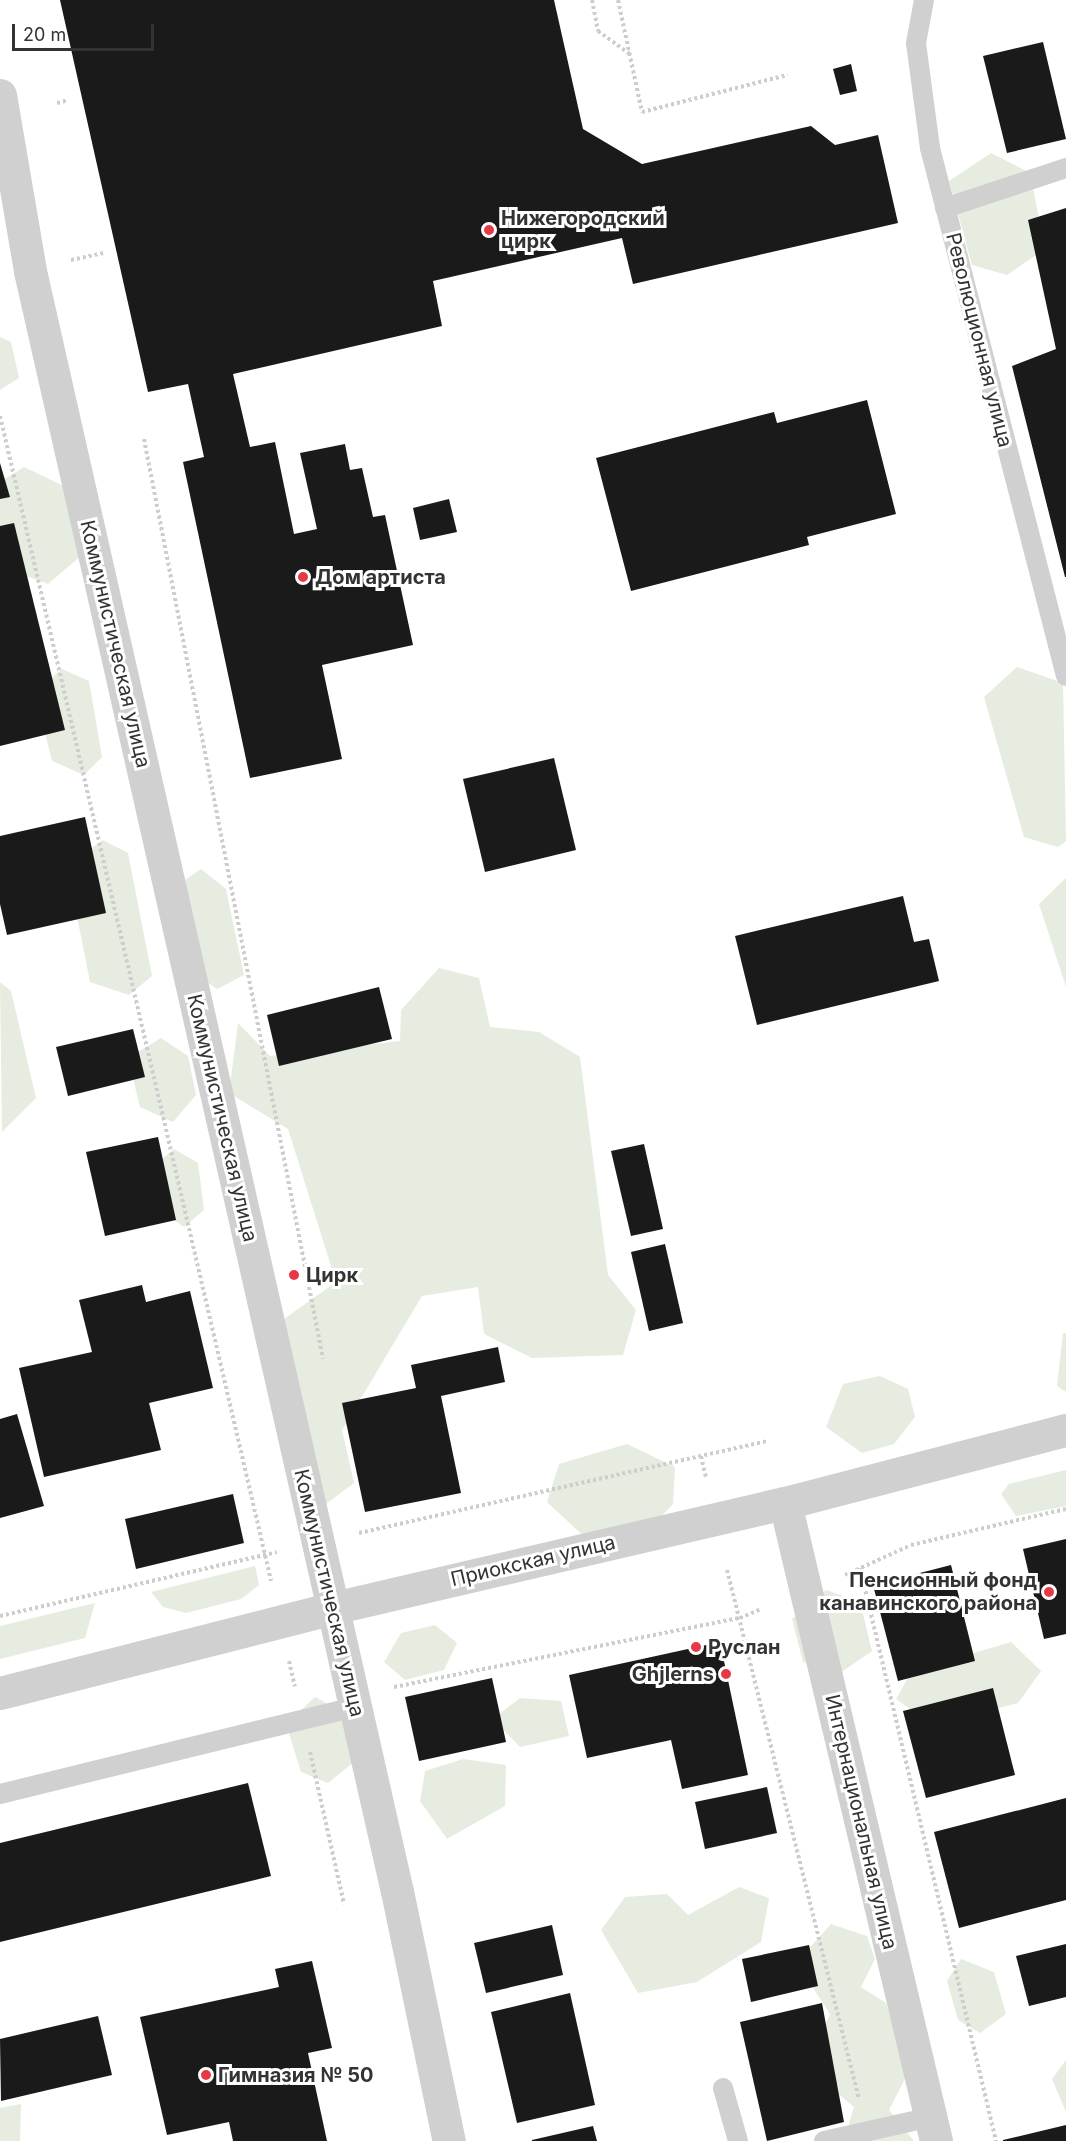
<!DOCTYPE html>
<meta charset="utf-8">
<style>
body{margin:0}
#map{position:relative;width:1066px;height:2141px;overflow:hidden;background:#fff;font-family:Inter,sans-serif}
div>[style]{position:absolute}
.green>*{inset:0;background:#e6ecdf}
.building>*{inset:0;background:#1a1a1a}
.path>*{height:4px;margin-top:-2px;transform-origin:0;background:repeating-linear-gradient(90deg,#cdcdcd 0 3px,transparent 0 6px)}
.service>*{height:20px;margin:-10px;padding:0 10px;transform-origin:10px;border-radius:10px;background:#d0d0d0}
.minor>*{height:33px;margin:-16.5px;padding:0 16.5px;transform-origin:16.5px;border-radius:16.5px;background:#d0d0d0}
.dots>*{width:16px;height:16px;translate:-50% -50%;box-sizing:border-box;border:3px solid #fff;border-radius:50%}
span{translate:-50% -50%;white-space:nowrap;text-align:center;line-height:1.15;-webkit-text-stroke:6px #fff;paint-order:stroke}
.poi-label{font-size:20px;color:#333;font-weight:700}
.left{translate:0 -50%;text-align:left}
.right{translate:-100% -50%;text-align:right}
.street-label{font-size:20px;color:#333}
.scale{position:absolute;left:12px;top:24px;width:142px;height:27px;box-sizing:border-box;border:3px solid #333;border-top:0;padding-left:8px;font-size:18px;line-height:21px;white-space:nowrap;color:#333;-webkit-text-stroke:4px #fff;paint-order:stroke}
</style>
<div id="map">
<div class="green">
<i style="clip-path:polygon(991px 153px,1030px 173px,1045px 249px,1007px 275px,972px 265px,949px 181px)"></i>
<i style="clip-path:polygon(0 337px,11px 342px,19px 378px,0 390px)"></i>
<i style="clip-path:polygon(24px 467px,68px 488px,82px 555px,48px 584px,7px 569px,0 546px,0 482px)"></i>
<i style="clip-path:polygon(1017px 667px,1063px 683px,1066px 841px,1058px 847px,1024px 837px,984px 697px)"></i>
<i style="clip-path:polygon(62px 669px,89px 681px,102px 757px,84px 775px,52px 761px,35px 692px)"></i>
<i style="clip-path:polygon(103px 840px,128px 853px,152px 976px,129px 995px,90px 982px,67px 866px)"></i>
<i style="clip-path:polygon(201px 869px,226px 889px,244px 975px,217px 989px,198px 976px,181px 883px)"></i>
<i style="clip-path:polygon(1066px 878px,1066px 987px,1039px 904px)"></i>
<i style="clip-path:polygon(439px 968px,479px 978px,490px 1027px,539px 1032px,580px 1057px,608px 1275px,636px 1310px,623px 1355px,532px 1358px,484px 1334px,478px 1287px,422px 1296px,342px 1430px,354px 1483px,322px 1507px,284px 1319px,336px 1282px,288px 1129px,229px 1093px,238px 1023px,270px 1056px,400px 1041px,401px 1010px)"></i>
<i style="clip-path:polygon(0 982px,11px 991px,36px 1098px,2px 1132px)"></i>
<i style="clip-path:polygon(161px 1038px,188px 1056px,196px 1095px,173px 1122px,140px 1107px,128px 1058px)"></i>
<i style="clip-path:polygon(174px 1149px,198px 1163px,204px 1210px,184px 1227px,155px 1206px,144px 1174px)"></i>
<i style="clip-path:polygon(1063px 1333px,1066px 1333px,1066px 1392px,1057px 1386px)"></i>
<i style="clip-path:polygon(880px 1376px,908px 1389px,915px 1417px,894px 1444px,862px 1453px,826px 1427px,843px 1384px)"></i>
<i style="clip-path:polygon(627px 1444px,675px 1467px,673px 1504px,647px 1531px,589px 1541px,547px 1502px,559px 1464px)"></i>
<i style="clip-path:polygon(1066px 1470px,1066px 1506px,1016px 1516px,1001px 1494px,1009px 1484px)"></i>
<i style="clip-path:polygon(255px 1566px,259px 1585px,241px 1599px,186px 1613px,163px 1607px,151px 1592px)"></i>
<i style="clip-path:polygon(826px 1590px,860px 1602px,872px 1651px,840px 1673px,803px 1662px,792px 1619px)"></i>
<i style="clip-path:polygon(95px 1603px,85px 1638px,0 1659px,0 1626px)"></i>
<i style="clip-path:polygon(435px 1625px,457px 1643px,444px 1670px,405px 1680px,384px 1662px,401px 1633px)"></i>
<i style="clip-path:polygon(1011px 1642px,1041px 1671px,1018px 1703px,932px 1725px,896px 1699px,911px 1672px)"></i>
<i style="clip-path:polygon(315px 1697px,354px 1718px,360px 1757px,328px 1783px,301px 1772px,286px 1724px)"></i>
<i style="clip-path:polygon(520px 1698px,561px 1701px,569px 1736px,520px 1747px,493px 1719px)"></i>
<i style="clip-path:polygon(463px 1759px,506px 1765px,505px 1806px,447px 1839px,420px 1801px,425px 1771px)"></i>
<i style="clip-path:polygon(739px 1887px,769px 1898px,761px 1942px,697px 1982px,638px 1993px,601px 1930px,625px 1897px,667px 1894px,688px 1915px)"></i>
<i style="clip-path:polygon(831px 1924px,867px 1936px,875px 1959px,861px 1987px,886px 2003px,908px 2073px,889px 2110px,914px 2141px,844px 2141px,854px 2107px,830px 2087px,817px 2043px,830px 2014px,806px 1977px,804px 1954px)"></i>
<i style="clip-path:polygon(961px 1959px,994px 1972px,1006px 2014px,980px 2033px,958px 2020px,947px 1981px)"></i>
<i style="clip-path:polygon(1066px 2060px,1066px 2112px,1052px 2079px)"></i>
<i style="clip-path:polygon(21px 2104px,20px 2141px,0 2141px,0 2108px)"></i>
</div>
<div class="building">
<i style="clip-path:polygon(60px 0,554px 0,583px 129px,642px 164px,811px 126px,835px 145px,878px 135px,898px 223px,633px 284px,622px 238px,433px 281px,442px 326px,233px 374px,250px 447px,275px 442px,294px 534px,317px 529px,300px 453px,345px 444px,350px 470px,362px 468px,373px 517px,385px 515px,413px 645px,322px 665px,342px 759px,250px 778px,183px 462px,204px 457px,188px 384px,148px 392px)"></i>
<i style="clip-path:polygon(1043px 42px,1066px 139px,1007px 153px,983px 56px)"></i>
<i style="clip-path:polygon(851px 64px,857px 91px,840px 95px,833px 69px)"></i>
<i style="clip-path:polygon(1066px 208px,1066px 577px,1065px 577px,1012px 366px,1056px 349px,1028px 220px)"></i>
<i style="clip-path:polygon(867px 400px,896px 514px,807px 537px,809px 545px,631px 591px,596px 458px,774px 412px,777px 423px)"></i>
<i style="clip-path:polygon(0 463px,10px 497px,0 499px)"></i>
<i style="clip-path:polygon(449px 499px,457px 532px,420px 540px,413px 508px)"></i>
<i style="clip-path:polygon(14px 523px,65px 730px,0 746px,0 526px)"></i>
<i style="clip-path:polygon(554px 758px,576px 850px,485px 872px,463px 779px)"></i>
<i style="clip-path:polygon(85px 817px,106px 913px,7px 935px,0 904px,0 836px)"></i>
<i style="clip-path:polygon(903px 896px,914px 942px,929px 939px,939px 981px,757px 1025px,735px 936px)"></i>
<i style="clip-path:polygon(379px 987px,392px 1039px,279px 1066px,267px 1015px)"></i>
<i style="clip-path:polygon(133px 1029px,145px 1077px,68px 1096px,56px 1047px)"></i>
<i style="clip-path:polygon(158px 1137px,176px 1220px,105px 1236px,86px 1152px)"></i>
<i style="clip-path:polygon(644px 1144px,663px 1229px,631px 1236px,611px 1151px)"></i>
<i style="clip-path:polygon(665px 1244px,683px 1323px,649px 1331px,631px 1252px)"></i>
<i style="clip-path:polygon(142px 1285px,146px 1302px,190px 1291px,213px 1388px,149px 1403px,161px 1450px,44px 1477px,19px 1368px,92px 1352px,79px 1300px)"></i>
<i style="clip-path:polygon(498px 1347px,505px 1382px,441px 1396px,461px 1493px,365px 1512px,342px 1403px,416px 1388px,411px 1365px)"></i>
<i style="clip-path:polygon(17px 1414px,44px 1506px,0 1518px,0 1419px)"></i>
<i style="clip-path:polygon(233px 1494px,244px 1543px,136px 1569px,125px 1519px)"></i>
<i style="clip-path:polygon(1066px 1539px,1066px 1634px,1044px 1639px,1023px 1549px)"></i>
<i style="clip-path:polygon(951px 1565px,975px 1661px,898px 1681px,873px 1585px)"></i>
<i style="clip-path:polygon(720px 1642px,748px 1775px,682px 1789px,671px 1740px,587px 1758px,569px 1675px)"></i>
<i style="clip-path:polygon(492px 1678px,506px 1742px,419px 1761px,405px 1697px)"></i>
<i style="clip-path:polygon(993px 1688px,1015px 1775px,926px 1798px,903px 1711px)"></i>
<i style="clip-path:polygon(248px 1783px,271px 1876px,0 1942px,0 1843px)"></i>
<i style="clip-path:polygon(767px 1787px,777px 1833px,705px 1849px,695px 1802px)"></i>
<i style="clip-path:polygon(1066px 1798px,1066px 1900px,959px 1928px,934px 1832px)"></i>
<i style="clip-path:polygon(552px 1925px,563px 1975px,486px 1993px,474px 1943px)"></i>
<i style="clip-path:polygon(1066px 1944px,1066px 1997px,1029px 2006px,1016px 1956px)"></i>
<i style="clip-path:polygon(809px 1945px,818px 1986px,751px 2002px,742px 1959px)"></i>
<i style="clip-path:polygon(312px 1961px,332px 2048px,308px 2053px,327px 2141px,233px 2141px,229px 2122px,167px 2135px,140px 2017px,279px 1987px,275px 1969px)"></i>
<i style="clip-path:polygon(570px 1993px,595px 2105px,517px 2123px,491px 2012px)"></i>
<i style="clip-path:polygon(822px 2003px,844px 2122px,767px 2141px,740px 2022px)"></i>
<i style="clip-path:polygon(98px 2016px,112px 2075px,1px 2101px,0 2039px)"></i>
<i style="clip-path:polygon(1066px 2125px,1066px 2141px,1003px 2141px,1003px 2140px)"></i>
<i style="clip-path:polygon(593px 2126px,597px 2141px,532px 2141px,532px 2140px)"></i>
</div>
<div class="path">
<i style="left:592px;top:0;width:32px;rotate:79deg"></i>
<i style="left:598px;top:31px;width:39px;rotate:36deg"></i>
<i style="left:618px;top:0;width:115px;rotate:77.9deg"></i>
<i style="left:642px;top:112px;width:150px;rotate:-14.3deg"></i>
<i style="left:57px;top:103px;width:11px;rotate:-15deg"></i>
<i style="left:71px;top:260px;width:33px;rotate:-12deg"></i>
<i style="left:0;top:416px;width:1196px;rotate:76.9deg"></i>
<i style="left:144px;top:439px;width:937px;rotate:78.99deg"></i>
<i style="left:701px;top:1456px;width:22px;rotate:77deg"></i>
<i style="left:359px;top:1533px;width:419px;rotate:-12.7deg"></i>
<i style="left:860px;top:1568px;width:589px;rotate:76.65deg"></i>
<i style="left:727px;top:1570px;width:545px;rotate:75.99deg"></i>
<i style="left:845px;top:1575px;width:72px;rotate:-24.4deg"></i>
<i style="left:911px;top:1545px;width:159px;rotate:-13.1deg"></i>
<i style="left:0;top:1616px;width:284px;rotate:-13deg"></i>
<i style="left:289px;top:1661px;width:26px;rotate:77deg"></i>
<i style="left:394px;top:1687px;width:353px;rotate:-11.3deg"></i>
<i style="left:740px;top:1618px;width:23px;rotate:-23deg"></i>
<i style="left:310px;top:1752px;width:156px;rotate:77.4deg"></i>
</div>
<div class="service">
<i style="left:924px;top:0;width:44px;rotate:100.5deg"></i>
<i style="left:916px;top:43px;width:106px;rotate:82.4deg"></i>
<i style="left:930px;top:148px;width:545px;rotate:75.56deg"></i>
<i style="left:945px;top:208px;width:127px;rotate:-18.3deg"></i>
<i style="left:0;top:1794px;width:366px;rotate:-13.8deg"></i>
<i style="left:723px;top:2088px;width:55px;rotate:74.2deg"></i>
<i style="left:824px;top:2141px;width:110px;rotate:-12.6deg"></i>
</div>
<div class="minor">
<i style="left:0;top:95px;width:179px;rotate:80.3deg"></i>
<i style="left:30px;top:271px;width:1661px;rotate:77.24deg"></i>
<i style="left:397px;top:1891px;width:255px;rotate:78.3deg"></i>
<i style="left:785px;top:1503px;width:656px;rotate:76.68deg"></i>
<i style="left:0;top:1693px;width:344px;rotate:-14.3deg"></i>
<i style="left:333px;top:1608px;width:464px;rotate:-13.1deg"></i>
<i style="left:785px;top:1503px;width:290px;rotate:-14.6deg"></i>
</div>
<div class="dots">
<i style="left:489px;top:230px;background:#e63946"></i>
<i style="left:303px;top:577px;background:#e63946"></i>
<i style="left:294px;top:1275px;background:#e63946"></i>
<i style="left:1049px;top:1592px;background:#e63946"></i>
<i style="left:696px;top:1647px;background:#e63946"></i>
<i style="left:726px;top:1674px;background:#e63946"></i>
<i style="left:206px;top:2075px;background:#e63946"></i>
</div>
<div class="poi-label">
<span class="left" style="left:501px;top:230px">Нижегородский<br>цирк</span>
<span class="left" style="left:315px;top:577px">Дом артиста</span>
<span class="left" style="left:306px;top:1275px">Цирк</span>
<span class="right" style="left:1037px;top:1592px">Пенсионный фонд<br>канавинского района</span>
<span class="left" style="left:708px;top:1647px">Руслан</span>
<span class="right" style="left:714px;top:1674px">Ghjlerns</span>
<span class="left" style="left:218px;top:2075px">Гимназия № 50</span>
</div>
<div class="street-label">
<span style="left:979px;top:340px;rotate:76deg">Революционная улица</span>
<span style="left:115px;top:644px;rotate:77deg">Коммунистическая улица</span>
<span style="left:222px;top:1118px;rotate:77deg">Коммунистическая улица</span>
<span style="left:533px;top:1561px;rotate:-13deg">Приокская улица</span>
<span style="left:329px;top:1593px;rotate:77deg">Коммунистическая улица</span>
<span style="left:861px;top:1822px;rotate:77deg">Интернациональная улица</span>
</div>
<div class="scale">20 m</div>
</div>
